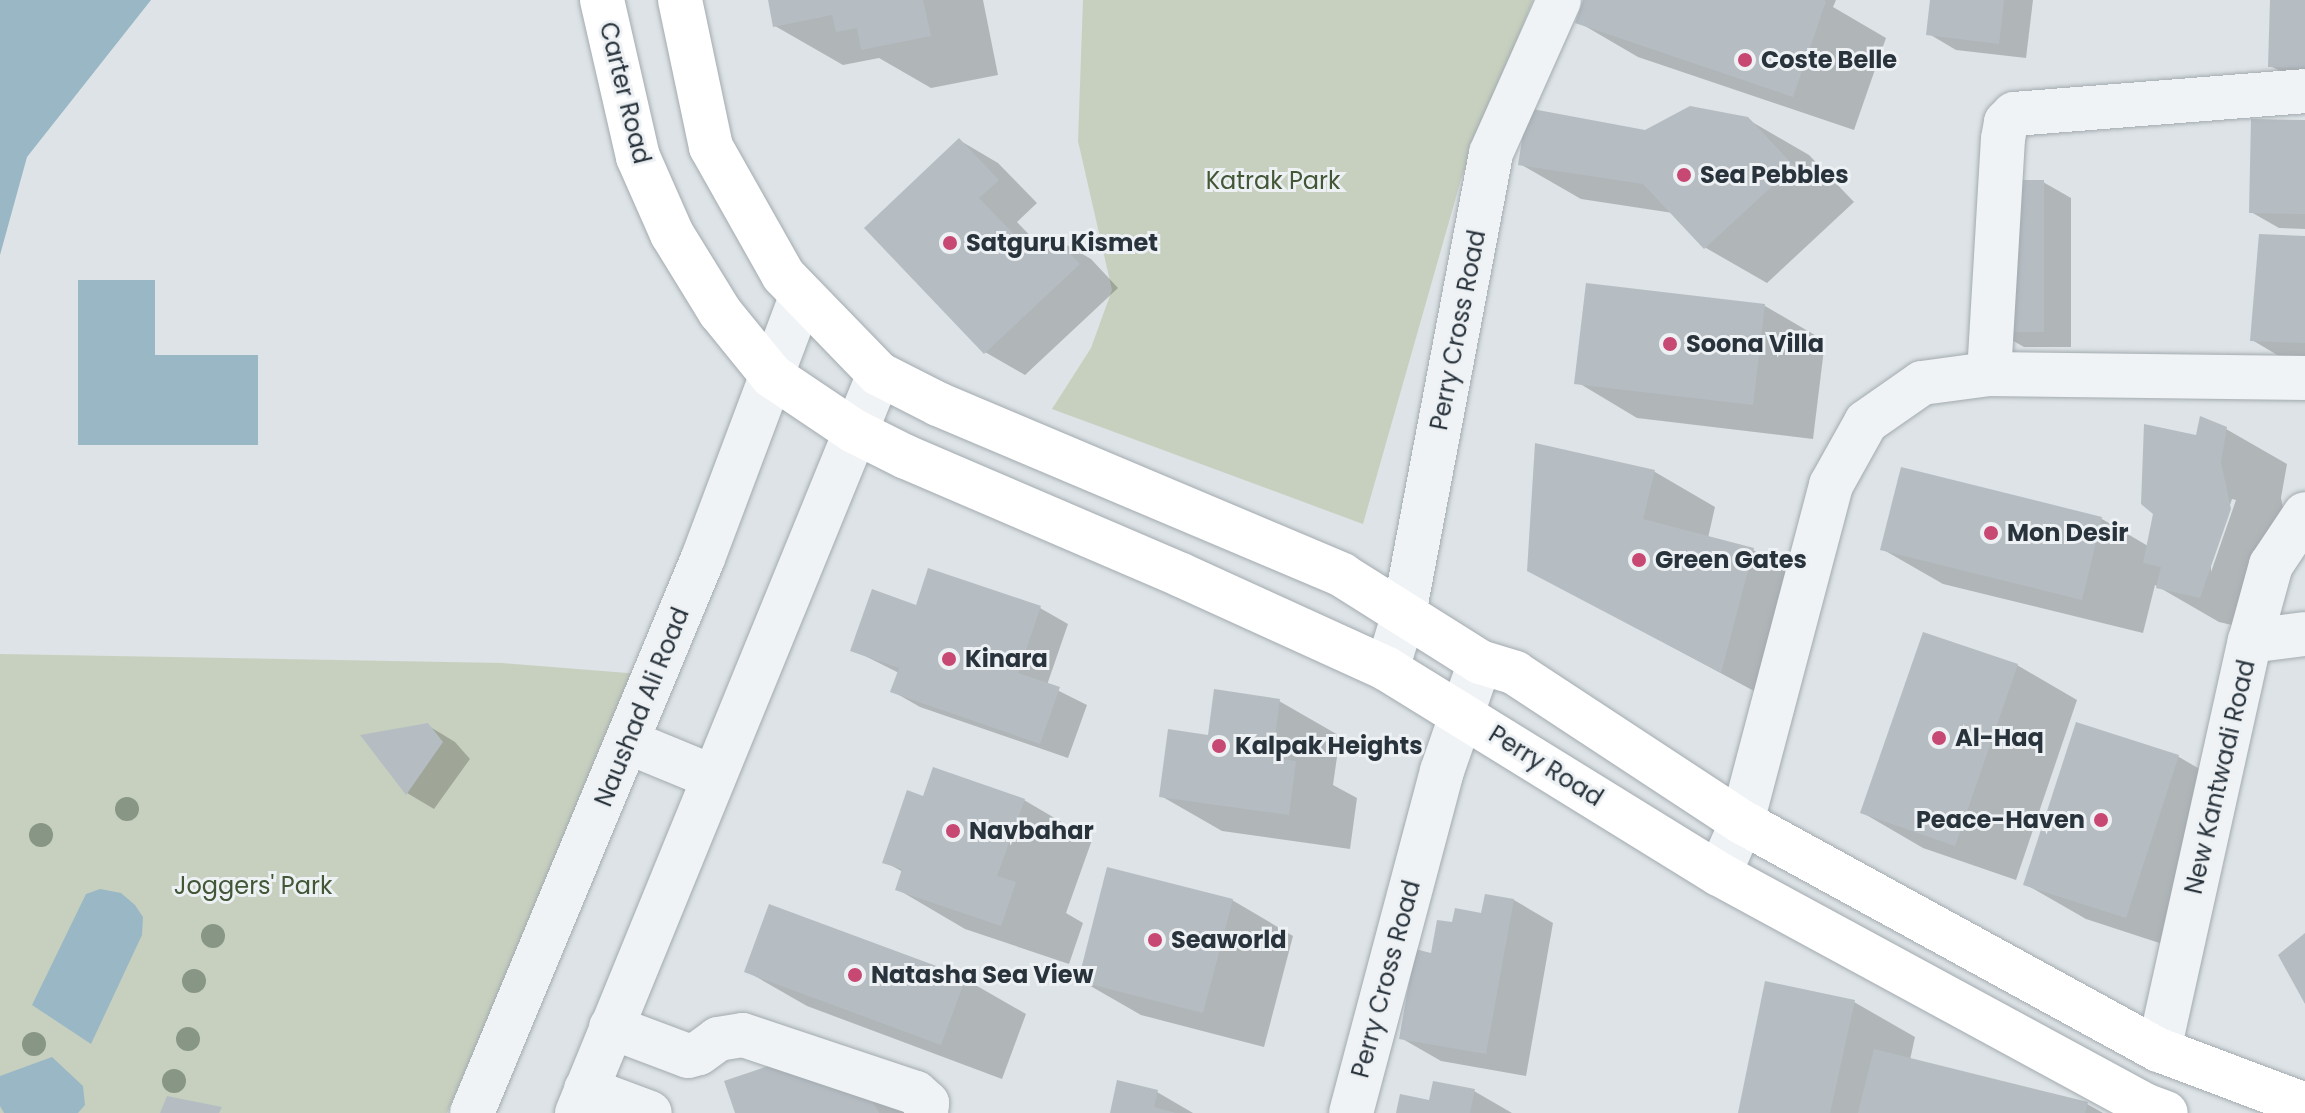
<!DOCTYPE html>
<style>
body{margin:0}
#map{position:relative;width:2305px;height:1113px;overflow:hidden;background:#dde3e6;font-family:Poppins,sans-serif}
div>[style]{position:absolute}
.green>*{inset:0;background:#c7d0bf}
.water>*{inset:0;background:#9ab7c5}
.shadow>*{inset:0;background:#0003}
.building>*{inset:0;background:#b5bdc3}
.roads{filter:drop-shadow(0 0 2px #a3abb0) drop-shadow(0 0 2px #a3abb0)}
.minor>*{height:44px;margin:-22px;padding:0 22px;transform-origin:22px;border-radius:22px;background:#f0f3f5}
.major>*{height:44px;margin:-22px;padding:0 22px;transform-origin:22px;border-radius:22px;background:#fff}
.trees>*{width:24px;height:24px;margin:-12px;border-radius:50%;background:#889685}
.dots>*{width:22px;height:22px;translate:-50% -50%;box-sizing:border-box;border:4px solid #edf1f4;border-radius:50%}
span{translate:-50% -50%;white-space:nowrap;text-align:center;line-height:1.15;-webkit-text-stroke:6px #edf1f4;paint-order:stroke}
.poi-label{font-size:24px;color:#28333c;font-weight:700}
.left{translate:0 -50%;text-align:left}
.right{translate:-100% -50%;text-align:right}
.street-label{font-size:24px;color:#28333c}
.park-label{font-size:24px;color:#425736}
</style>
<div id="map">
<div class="green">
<i style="clip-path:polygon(1083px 0,1533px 0,1462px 176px,1363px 524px,1052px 409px,1091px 348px,1112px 290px,1078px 141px)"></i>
<i style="clip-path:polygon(0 654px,502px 663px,640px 674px,447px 1113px,0 1113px)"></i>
</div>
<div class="water">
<i style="clip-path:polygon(0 0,151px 0,27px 157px,0 255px)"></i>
<i style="clip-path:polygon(78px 280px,155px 280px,155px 355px,258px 355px,258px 445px,78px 445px)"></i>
<i style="clip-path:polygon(100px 889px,121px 893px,135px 905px,143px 917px,142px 935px,91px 1044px,32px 1005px,86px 894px)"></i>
<i style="clip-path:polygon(52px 1057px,83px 1086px,85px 1105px,78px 1113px,4px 1113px,0 1106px,0 1076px)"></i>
</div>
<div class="shadow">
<i style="clip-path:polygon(770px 0,983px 0,998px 75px,931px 88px,879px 58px,843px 65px,775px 26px)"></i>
<i style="clip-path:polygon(1585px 0,1836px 0,1833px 7px,1886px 38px,1854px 130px,1638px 57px,1578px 22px)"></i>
<i style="clip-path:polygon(1932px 0,2033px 0,2026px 58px,1956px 50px,1929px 34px)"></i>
<i style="clip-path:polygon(2272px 0,2305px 0,2305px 83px,2270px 66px)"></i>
<i style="clip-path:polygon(1747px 119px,1809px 155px,1854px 202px,1767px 283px,1706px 248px,1673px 213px,1581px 199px,1520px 164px,1646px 133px)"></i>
<i style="clip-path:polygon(2305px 122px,2305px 229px,2279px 228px,2251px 212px)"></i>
<i style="clip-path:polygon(959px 140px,998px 163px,1037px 203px,1017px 222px,1040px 246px,1051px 236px,1091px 259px,1118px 288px,1025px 375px,985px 352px)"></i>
<i style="clip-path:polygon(2043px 182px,2071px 198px,2071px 347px,2024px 347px,1996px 331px)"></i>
<i style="clip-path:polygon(2305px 238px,2305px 357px,2279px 356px,2252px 340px)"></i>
<i style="clip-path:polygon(1765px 306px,1825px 341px,1813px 439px,1637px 418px,1577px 382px)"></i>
<i style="clip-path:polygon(evenodd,2226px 429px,2287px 464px,2281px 498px,2291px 545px,2262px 632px,2219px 622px,2155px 585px,2143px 633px,1943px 584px,1882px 549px,1902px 469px,2102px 519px,2148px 546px,2197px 437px,2226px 429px,2232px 499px,2236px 500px,2211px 572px,2211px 561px,2232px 499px)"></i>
<i style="clip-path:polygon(1537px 446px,1655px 472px,1715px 507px,1708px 538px,1753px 550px,1814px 585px,1782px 706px,1529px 570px)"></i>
<i style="clip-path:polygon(917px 607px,1040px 608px,1068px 624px,1047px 685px,1087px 705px,1068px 758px,920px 707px,892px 691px,899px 673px,853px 650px)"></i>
<i style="clip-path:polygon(2017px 665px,2077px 700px,2016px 880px,1923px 848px,1863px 813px)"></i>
<i style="clip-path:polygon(1279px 701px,1340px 736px,1333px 785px,1357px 798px,1350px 849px,1222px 831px,1161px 796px,1209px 737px)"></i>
<i style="clip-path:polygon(2077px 724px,2179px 757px,2239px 792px,2187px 952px,2086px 919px,2025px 884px)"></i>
<i style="clip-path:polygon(427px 725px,455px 742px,470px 759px,434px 809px,407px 793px)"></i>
<i style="clip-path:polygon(924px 799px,1024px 800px,1092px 840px,1066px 913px,1083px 923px,1069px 964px,965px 929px,897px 889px,903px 872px,885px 862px)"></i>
<i style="clip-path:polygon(1486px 896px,1514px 900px,1553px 923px,1526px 1076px,1441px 1061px,1401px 1038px,1433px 955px,1483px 916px)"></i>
<i style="clip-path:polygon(1232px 900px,1293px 936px,1264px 1047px,1141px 1015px,1080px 980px)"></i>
<i style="clip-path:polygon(770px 907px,965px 979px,1026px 1014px,1002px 1079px,807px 1006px,746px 971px)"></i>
<i style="clip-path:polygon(1854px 1002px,1915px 1037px,1910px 1060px,2087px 1104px,2103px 1113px,1740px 1113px)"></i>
<i style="clip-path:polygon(777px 1065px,917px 1113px,737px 1113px)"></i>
<i style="clip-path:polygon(1474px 1091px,1512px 1113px,1398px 1113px,1430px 1102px)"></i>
<i style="clip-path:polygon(1157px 1092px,1193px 1113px,1112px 1113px)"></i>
</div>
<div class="building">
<i style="clip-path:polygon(768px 0,923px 0,931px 36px,861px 50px,857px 28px,836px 32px,832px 15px,773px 27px)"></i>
<i style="clip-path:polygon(1583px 0,1823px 0,1826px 1px,1793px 97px,1575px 23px)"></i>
<i style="clip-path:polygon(1930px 0,2004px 0,1999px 44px,1926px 35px)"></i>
<i style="clip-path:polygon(2270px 0,2305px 0,2305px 68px,2268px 67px)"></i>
<i style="clip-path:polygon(1690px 106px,1748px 117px,1794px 166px,1704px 249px,1643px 184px,1518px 165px,1527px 108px,1645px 130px)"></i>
<i style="clip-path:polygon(2251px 119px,2305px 120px,2305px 214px,2249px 213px)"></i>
<i style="clip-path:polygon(959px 138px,999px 180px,979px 198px,1031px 252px,1051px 234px,1080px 264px,984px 354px,864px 228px)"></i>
<i style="clip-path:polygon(1994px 180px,2044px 180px,2044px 332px,1994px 332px)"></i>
<i style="clip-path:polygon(2259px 234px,2305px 236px,2305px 343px,2250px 341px)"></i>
<i style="clip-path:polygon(1586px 283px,1765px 304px,1753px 405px,1574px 384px)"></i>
<i style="clip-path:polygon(2200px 416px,2227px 427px,2221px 462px,2231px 509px,2200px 598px,2156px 588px,2161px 567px,2143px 563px,2153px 514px,2141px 504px,2144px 424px,2196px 435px)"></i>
<i style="clip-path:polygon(1535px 443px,1655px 470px,1643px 519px,1754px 548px,1721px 673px,1527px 571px)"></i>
<i style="clip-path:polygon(1901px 467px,2102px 517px,2082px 600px,1880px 550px)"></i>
<i style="clip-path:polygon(928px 568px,1041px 606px,1018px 673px,1060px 687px,1040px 744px,890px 692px,899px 668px,850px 651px,872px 589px,916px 605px)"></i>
<i style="clip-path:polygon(1923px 632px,2018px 664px,1955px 846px,1860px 813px)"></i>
<i style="clip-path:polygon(1214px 689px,1280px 699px,1272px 758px,1296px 761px,1289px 815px,1159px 797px,1168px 729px,1208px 735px)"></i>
<i style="clip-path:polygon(2076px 722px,2179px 755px,2126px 918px,2023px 885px)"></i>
<i style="clip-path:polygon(428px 723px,443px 742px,406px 795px,360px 735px)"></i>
<i style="clip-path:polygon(933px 767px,1025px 799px,997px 876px,1016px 882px,1001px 926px,895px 890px,902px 869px,882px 863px,907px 790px,923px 796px)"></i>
<i style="clip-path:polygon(1107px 867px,1233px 899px,1203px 1013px,1078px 981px)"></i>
<i style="clip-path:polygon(1485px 894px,1514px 899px,1486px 1054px,1399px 1039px,1415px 949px,1431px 953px,1437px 920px,1452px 922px,1455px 908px,1481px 913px)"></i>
<i style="clip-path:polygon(769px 904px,966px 977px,941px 1045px,744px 972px)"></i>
<i style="clip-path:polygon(2305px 933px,2305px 1004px,2278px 955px)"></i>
<i style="clip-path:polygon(1765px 981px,1855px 1000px,1830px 1113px,1738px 1113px)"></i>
<i style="clip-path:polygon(1874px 1049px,2088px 1102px,2085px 1113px,1858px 1113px)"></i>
<i style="clip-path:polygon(777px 1063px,861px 1079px,879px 1113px,735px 1113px,724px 1081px)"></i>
<i style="clip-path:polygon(1117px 1080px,1158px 1090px,1154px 1107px,1176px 1113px,1110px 1113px)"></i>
<i style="clip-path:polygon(1433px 1081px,1475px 1089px,1470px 1113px,1396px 1113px,1400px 1094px,1429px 1100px)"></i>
<i style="clip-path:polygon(167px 1096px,222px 1107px,219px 1113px,160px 1113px)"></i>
</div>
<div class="roads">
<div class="minor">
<i style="left:1989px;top:374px;width:235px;rotate:-86.6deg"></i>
<i style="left:2003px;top:139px;width:17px;rotate:-80deg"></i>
<i style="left:2006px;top:122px;width:11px;rotate:-45deg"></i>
<i style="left:2014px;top:114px;width:292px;rotate:-4.5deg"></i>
<i style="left:2250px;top:641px;width:55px;rotate:-7.3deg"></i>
<i style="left:1387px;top:669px;width:58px;rotate:-72.8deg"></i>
<i style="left:1404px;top:614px;width:469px;rotate:-79.3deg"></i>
<i style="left:1491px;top:153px;width:167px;rotate:-66deg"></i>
<i style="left:628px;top:742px;width:92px;rotate:22.4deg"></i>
<i style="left:1719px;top:874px;width:57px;rotate:-66.1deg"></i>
<i style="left:1742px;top:822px;width:349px;rotate:-75.2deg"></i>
<i style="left:1831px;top:485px;width:72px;rotate:-60.9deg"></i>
<i style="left:1866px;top:422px;width:68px;rotate:-34.9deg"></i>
<i style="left:1922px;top:383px;width:68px;rotate:-7.7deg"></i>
<i style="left:1989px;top:374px;width:316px;rotate:0.7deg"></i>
<i style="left:611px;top:1027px;width:82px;rotate:20.6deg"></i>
<i style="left:688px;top:1056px;width:11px;rotate:-15deg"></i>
<i style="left:699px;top:1053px;width:24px;rotate:-36deg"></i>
<i style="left:718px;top:1039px;width:25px;rotate:-9deg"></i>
<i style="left:743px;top:1035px;width:182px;rotate:18.5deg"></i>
<i style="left:916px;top:1093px;width:15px;rotate:42deg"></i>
<i style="left:927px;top:1103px;width:10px;rotate:96deg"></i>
<i style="left:2159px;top:1050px;width:419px;rotate:-77.5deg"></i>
<i style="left:2250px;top:641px;width:79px;rotate:-74.6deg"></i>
<i style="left:2271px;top:565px;width:61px;rotate:-56.3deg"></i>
<i style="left:586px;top:1089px;width:68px;rotate:20.6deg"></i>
<i style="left:472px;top:1113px;width:601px;rotate:-67.4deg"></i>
<i style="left:703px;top:558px;width:279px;rotate:-69.4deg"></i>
<i style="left:577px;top:1113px;width:798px;rotate:-67.77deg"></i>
<i style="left:1351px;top:1113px;width:354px;rotate:-75.1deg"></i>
<i style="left:1442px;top:771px;width:115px;rotate:-70.8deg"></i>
</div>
<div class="major">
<i style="left:602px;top:0;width:161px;rotate:77.1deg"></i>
<i style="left:638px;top:157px;width:84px;rotate:66.2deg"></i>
<i style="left:672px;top:234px;width:92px;rotate:58.4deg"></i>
<i style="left:720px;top:312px;width:82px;rotate:50.9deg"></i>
<i style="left:772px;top:376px;width:99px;rotate:33.9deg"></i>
<i style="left:854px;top:431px;width:58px;rotate:26.6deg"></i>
<i style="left:906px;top:457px;width:299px;rotate:23.2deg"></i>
<i style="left:1181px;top:575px;width:226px;rotate:24.5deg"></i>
<i style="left:1387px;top:669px;width:390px;rotate:31.7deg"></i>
<i style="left:1719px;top:874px;width:484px;rotate:28.5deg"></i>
<i style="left:2144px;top:1105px;width:23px;rotate:20deg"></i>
<i style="left:680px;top:0;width:150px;rotate:78.1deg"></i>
<i style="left:711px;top:147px;width:147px;rotate:60.6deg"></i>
<i style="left:783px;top:275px;width:138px;rotate:45.9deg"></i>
<i style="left:879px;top:374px;width:66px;rotate:27deg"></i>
<i style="left:938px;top:404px;width:439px;rotate:22.9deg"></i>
<i style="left:1342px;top:575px;width:163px;rotate:32.2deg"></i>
<i style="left:1480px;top:662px;width:37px;rotate:17deg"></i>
<i style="left:1515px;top:673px;width:272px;rotate:33.3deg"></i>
<i style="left:1742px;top:822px;width:475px;rotate:28.7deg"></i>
<i style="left:2159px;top:1050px;width:156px;rotate:20.6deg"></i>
</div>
</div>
<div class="trees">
<i style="left:127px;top:809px"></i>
<i style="left:41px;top:835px"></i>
<i style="left:213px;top:936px"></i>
<i style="left:194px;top:981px"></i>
<i style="left:188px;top:1039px"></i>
<i style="left:34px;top:1044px"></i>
<i style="left:174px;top:1081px"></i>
</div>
<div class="dots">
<i style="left:1745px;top:60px;background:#c64873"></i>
<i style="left:1684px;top:175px;background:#c64873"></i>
<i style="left:950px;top:243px;background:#c64873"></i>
<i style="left:1670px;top:344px;background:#c64873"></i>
<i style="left:1991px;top:533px;background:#c64873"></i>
<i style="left:1639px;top:560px;background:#c64873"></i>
<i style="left:949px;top:659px;background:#c64873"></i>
<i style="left:1939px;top:738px;background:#c64873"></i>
<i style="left:1219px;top:746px;background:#c64873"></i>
<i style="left:2101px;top:820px;background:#c64873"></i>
<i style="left:953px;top:831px;background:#c64873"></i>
<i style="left:1155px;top:940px;background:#c64873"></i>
<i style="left:855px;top:975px;background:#c64873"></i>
</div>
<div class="poi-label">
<span class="left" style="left:1761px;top:60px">Coste Belle</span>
<span class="left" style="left:1700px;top:175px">Sea Pebbles</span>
<span class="left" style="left:966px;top:243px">Satguru Kismet</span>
<span class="left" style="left:1686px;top:344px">Soona Villa</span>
<span class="left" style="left:2007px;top:533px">Mon Desir</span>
<span class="left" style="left:1655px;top:560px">Green Gates</span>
<span class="left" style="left:965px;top:659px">Kinara</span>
<span class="left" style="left:1955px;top:738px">Al-Haq</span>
<span class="left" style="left:1235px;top:746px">Kalpak Heights</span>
<span class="right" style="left:2085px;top:820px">Peace-Haven</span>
<span class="left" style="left:969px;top:831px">Navbahar</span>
<span class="left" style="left:1171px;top:940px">Seaworld</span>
<span class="left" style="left:871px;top:975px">Natasha Sea View</span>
</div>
<div class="street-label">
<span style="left:625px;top:93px;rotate:76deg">Carter Road</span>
<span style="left:1458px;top:330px;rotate:-79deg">Perry Cross Road</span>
<span style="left:642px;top:707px;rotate:-68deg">Naushad Ali Road</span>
<span style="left:1546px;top:766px;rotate:32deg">Perry Road</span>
<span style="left:2220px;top:777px;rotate:-77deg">New Kantwadi Road</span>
<span style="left:1386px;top:979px;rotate:-75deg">Perry Cross Road</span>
</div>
<div class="park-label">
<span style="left:1273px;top:181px">Katrak Park</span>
<span style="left:253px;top:886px">Joggers' Park</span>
</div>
</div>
